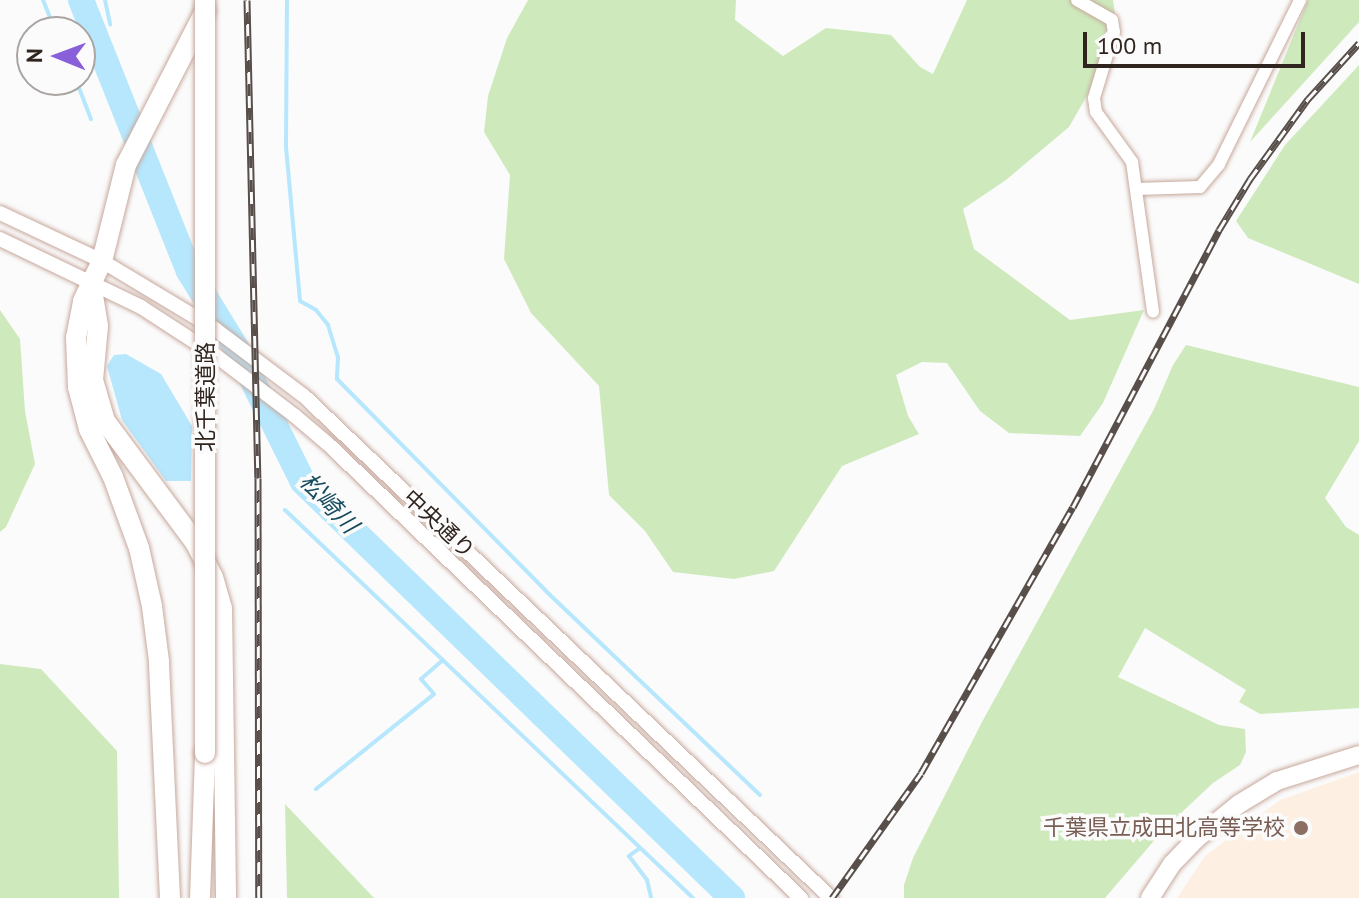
<!DOCTYPE html>
<meta charset="utf-8">
<style>
body{margin:0}
#map{position:relative;width:1359px;height:898px;overflow:hidden;background:#fbfbfb;font-family:"PT Sans","Noto Sans JP",sans-serif}
div>[style]{position:absolute}
.education>*{inset:0;background:#fdefe1}
.green>*{inset:0;background:#ceeabd}
.water>*{inset:0;background:#b6e7fd}
.stream>*{height:4px;margin:-2px;padding:0 2px;transform-origin:2px;border-radius:2px;background:#b6e7fd}
.river>*{height:26px;margin:-13px;padding:0 13px;transform-origin:13px;border-radius:13px;background:#b6e7fd}
.roads{filter:drop-shadow(0 0 2px #c7a89c) drop-shadow(0 0 2px #c7a89c)}
.minor>*{height:12px;margin:-6px;padding:0 6px;transform-origin:6px;border-radius:6px;background:#fff}
.tertiary>*{height:14px;margin:-7px;padding:0 7px;transform-origin:7px;border-radius:7px;background:#fff}
.primary>*{height:18px;margin:-9px;padding:0 9px;transform-origin:9px;border-radius:9px;background:#fff}
.trunk>*{height:20px;margin:-10px;padding:0 10px;transform-origin:10px;border-radius:10px;background:#fff}
.rail>*{height:7px;margin-top:-3.5px;transform-origin:0;background:repeating-linear-gradient(90deg,#fbfbfb 0 12px,#584e4a 0 24px);box-sizing:border-box;border-block:2px solid #584e4a}
.bridges{filter:drop-shadow(0 0 2px #c7a89c) drop-shadow(0 0 2px #c7a89c)}
.trunk-bridge>*{height:20px;margin:-10px;padding:0 10px;transform-origin:10px;border-radius:10px;background:#fff}
.dots>*{width:22px;height:22px;translate:-50% -50%;box-sizing:border-box;border:4px solid #fbfbfb;border-radius:50%}
span{translate:-50% -50%;white-space:nowrap;text-align:center;line-height:1.15;-webkit-text-stroke:7px #fbfbfb;paint-order:stroke}
.street-label{font-size:22px;color:#30241f}
.education-label{font-size:22px;color:#785e54}
.right{translate:-100% -50%;text-align:right}
.water-label{font-size:24px;color:#174b5e;font-style:italic}
.north{position:absolute;left:16px;top:16px;width:80px;height:80px;box-sizing:border-box;background:#fbfbfb;border:2px solid #aaa5a3;border-radius:50%;rotate:271deg;font-size:22px;font-weight:700;line-height:32px;text-align:center;color:#30241f}
.north::after{content:'';display:block;margin:auto;width:28px;height:36px;background:#8a60da;clip-path:polygon(50% 0,100% 100%,50% 72%,0 100%)}
.scale{position:absolute;left:1083px;top:32px;width:222px;height:36px;box-sizing:border-box;border:4px solid #30241f;border-top:0;padding-left:10px;font-size:24px;line-height:28px;white-space:nowrap;color:#30241f;-webkit-text-stroke:6px #fbfbfb;paint-order:stroke}
</style>
<div id="map">
<div class="education">
<i style="clip-path:polygon(1359px 772px,1359px 898px,1177px 898px,1205px 856px,1280px 800px)"></i>
</div>
<div class="green">
<i style="clip-path:polygon(528px 0,736px 0,735px 20px,783px 56px,826px 28px,891px 35px,920px 67px,933px 74px,967px 0,1113px 0,1119px 40px,1069px 127px,1006px 180px,963px 209px,974px 249px,1070px 320px,1144px 310px,1103px 403px,1080px 436px,1009px 433px,980px 411px,947px 363px,922px 362px,896px 375px,908px 416px,919px 434px,842px 466px,774px 571px,734px 579px,673px 572px,645px 531px,609px 495px,599px 386px,531px 313px,504px 259px,510px 175px,484px 132px,488px 96px,507px 38px)"></i>
<i style="clip-path:polygon(1308px 0,1359px 0,1359px 22px,1250px 142px)"></i>
<i style="clip-path:polygon(1359px 65px,1359px 284px,1248px 238px,1236px 221px,1285px 145px)"></i>
<i style="clip-path:polygon(0 310px,20px 339px,25px 411px,35px 464px,6px 527px,0 532px)"></i>
<i style="clip-path:polygon(1186px 345px,1359px 387px,1359px 441px,1325px 498px,1346px 527px,1359px 535px,1359px 708px,1260px 714px,1239px 702px,1246px 690px,1145px 628px,1118px 677px,1219px 725px,1245px 729px,1246px 752px,1240px 765px,1213px 783px,1164px 829px,1105px 898px,904px 898px,904px 885px,913px 858px,982px 722px,1154px 409px,1173px 365px)"></i>
<i style="clip-path:polygon(0 664px,41px 669px,117px 751px,119px 898px,0 898px)"></i>
<i style="clip-path:polygon(285px 804px,374px 898px,287px 898px)"></i>
</div>
<div class="water">
<i style="clip-path:polygon(126px 354px,161px 374px,192px 426px,191px 481px,166px 481px,122px 420px,107px 366px,114px 355px)"></i>
</div>
<div class="stream">
<i style="left:43px;top:0;width:35px;rotate:68deg"></i>
<i style="left:105px;top:0;width:25px;rotate:78deg"></i>
<i style="left:287px;top:0;width:147px;rotate:90.4deg"></i>
<i style="left:286px;top:147px;width:155px;rotate:84.8deg"></i>
<i style="left:300px;top:301px;width:18px;rotate:29deg"></i>
<i style="left:316px;top:310px;width:19px;rotate:51deg"></i>
<i style="left:328px;top:325px;width:34px;rotate:73deg"></i>
<i style="left:338px;top:357px;width:22px;rotate:93deg"></i>
<i style="left:337px;top:379px;width:303px;rotate:45.4deg"></i>
<i style="left:550px;top:595px;width:290px;rotate:43.6deg"></i>
<i style="left:76px;top:80px;width:42px;rotate:69deg"></i>
<i style="left:285px;top:510px;width:563px;rotate:43.56deg"></i>
<i style="left:316px;top:789px;width:151px;rotate:-38.8deg"></i>
<i style="left:434px;top:694px;width:20px;rotate:-131deg"></i>
<i style="left:421px;top:679px;width:29px;rotate:-41deg"></i>
<i style="left:640px;top:848px;width:14px;rotate:144deg"></i>
<i style="left:629px;top:856px;width:30px;rotate:53deg"></i>
<i style="left:647px;top:880px;width:18px;rotate:77deg"></i>
</div>
<div class="river">
<i style="left:81px;top:0;width:292px;rotate:68.3deg"></i>
<i style="left:189px;top:271px;width:94px;rotate:58.5deg"></i>
<i style="left:238px;top:351px;width:146px;rotate:63.6deg"></i>
<i style="left:303px;top:482px;width:598px;rotate:44.12deg"></i>
</div>
<div class="roads">
<div class="minor">
<i style="left:1077px;top:0;width:40px;rotate:29.7deg"></i>
<i style="left:1112px;top:20px;width:12px;rotate:81deg"></i>
<i style="left:1114px;top:32px;width:69px;rotate:106.9deg"></i>
<i style="left:1094px;top:98px;width:14px;rotate:82deg"></i>
<i style="left:1096px;top:112px;width:62px;rotate:54.2deg"></i>
<i style="left:1132px;top:162px;width:151px;rotate:82deg"></i>
<i style="left:1137px;top:189px;width:63px;rotate:-1.8deg"></i>
<i style="left:1200px;top:187px;width:30px;rotate:-50deg"></i>
<i style="left:1219px;top:164px;width:183px;rotate:-63.7deg"></i>
</div>
<div class="tertiary">
<i style="left:0;top:213px;width:113px;rotate:25.2deg"></i>
<i style="left:102px;top:261px;width:132px;rotate:31deg"></i>
<i style="left:215px;top:329px;width:111px;rotate:37deg"></i>
<i style="left:304px;top:396px;width:728px;rotate:43.61deg"></i>
<i style="left:0;top:239px;width:157px;rotate:25.7deg"></i>
<i style="left:141px;top:307px;width:88px;rotate:33deg"></i>
<i style="left:215px;top:355px;width:101px;rotate:37.3deg"></i>
<i style="left:295px;top:416px;width:43px;rotate:40.3deg"></i>
<i style="left:328px;top:444px;width:656px;rotate:43.83deg"></i>
</div>
<div class="primary">
<i style="left:1150px;top:898px;width:40px;rotate:-57.1deg"></i>
<i style="left:1172px;top:864px;width:35px;rotate:-46deg"></i>
<i style="left:1196px;top:839px;width:55px;rotate:-39.1deg"></i>
<i style="left:1239px;top:804px;width:44px;rotate:-31.2deg"></i>
<i style="left:1277px;top:781px;width:86px;rotate:-17.6deg"></i>
</div>
<div class="trunk">
<i style="left:91px;top:283px;width:44px;rotate:80.8deg"></i>
<i style="left:98px;top:326px;width:54px;rotate:95.3deg"></i>
<i style="left:93px;top:380px;width:43px;rotate:73.7deg"></i>
<i style="left:105px;top:421px;width:151px;rotate:53.4deg"></i>
<i style="left:195px;top:542px;width:39px;rotate:63deg"></i>
<i style="left:213px;top:577px;width:32px;rotate:74deg"></i>
<i style="left:222px;top:608px;width:290px;rotate:89.2deg"></i>
<i style="left:170px;top:898px;width:237px;rotate:-92.7deg"></i>
<i style="left:159px;top:661px;width:55px;rotate:-97.3deg"></i>
<i style="left:152px;top:606px;width:59px;rotate:-102.6deg"></i>
<i style="left:139px;top:548px;width:76px;rotate:-110.1deg"></i>
<i style="left:113px;top:477px;width:54px;rotate:-116.6deg"></i>
<i style="left:89px;top:429px;width:43px;rotate:-104.7deg"></i>
<i style="left:78px;top:387px;width:49px;rotate:-92.3deg"></i>
<i style="left:76px;top:338px;width:38px;rotate:-79deg"></i>
<i style="left:83px;top:301px;width:44px;rotate:-64.6deg"></i>
<i style="left:102px;top:261px;width:99px;rotate:-76deg"></i>
<i style="left:126px;top:165px;width:173px;rotate:-62.8deg"></i>
<i style="left:200px;top:898px;width:145px;rotate:-88deg"></i>
</div>
</div>
<div class="rail">
<i style="left:247px;top:0;width:478px;rotate:88.7deg"></i>
<i style="left:258px;top:478px;width:420px;rotate:89.9deg"></i>
<i style="left:832px;top:898px;width:153px;rotate:-54.5deg"></i>
<i style="left:921px;top:773px;width:306px;rotate:-60.3deg"></i>
<i style="left:1073px;top:507px;width:313px;rotate:-62.2deg"></i>
<i style="left:1219px;top:230px;width:60px;rotate:-58.7deg"></i>
<i style="left:1250px;top:179px;width:99px;rotate:-54.1deg"></i>
<i style="left:1308px;top:99px;width:76px;rotate:-47.7deg"></i>
</div>
<div class="bridges">
<div class="trunk-bridge">
<i style="left:205px;top:753px;width:753px;rotate:-90deg"></i>
</div>
</div>
<div class="dots">
<i style="left:1301px;top:828px;background:#8d6e63"></i>
</div>
<div class="street-label">
<span style="left:206px;top:397px;rotate:-90deg">北千葉道路</span>
<span style="left:439px;top:524px;rotate:43deg">中央通り</span>
</div>
<div class="education-label">
<span class="right" style="left:1285px;top:828px">千葉県立成田北高等学校</span>
</div>
<div class="water-label">
<span style="left:329px;top:503px;rotate:47deg">松崎川</span>
</div>
<div class="north">N</div>
<div class="scale">100 m</div>
</div>
